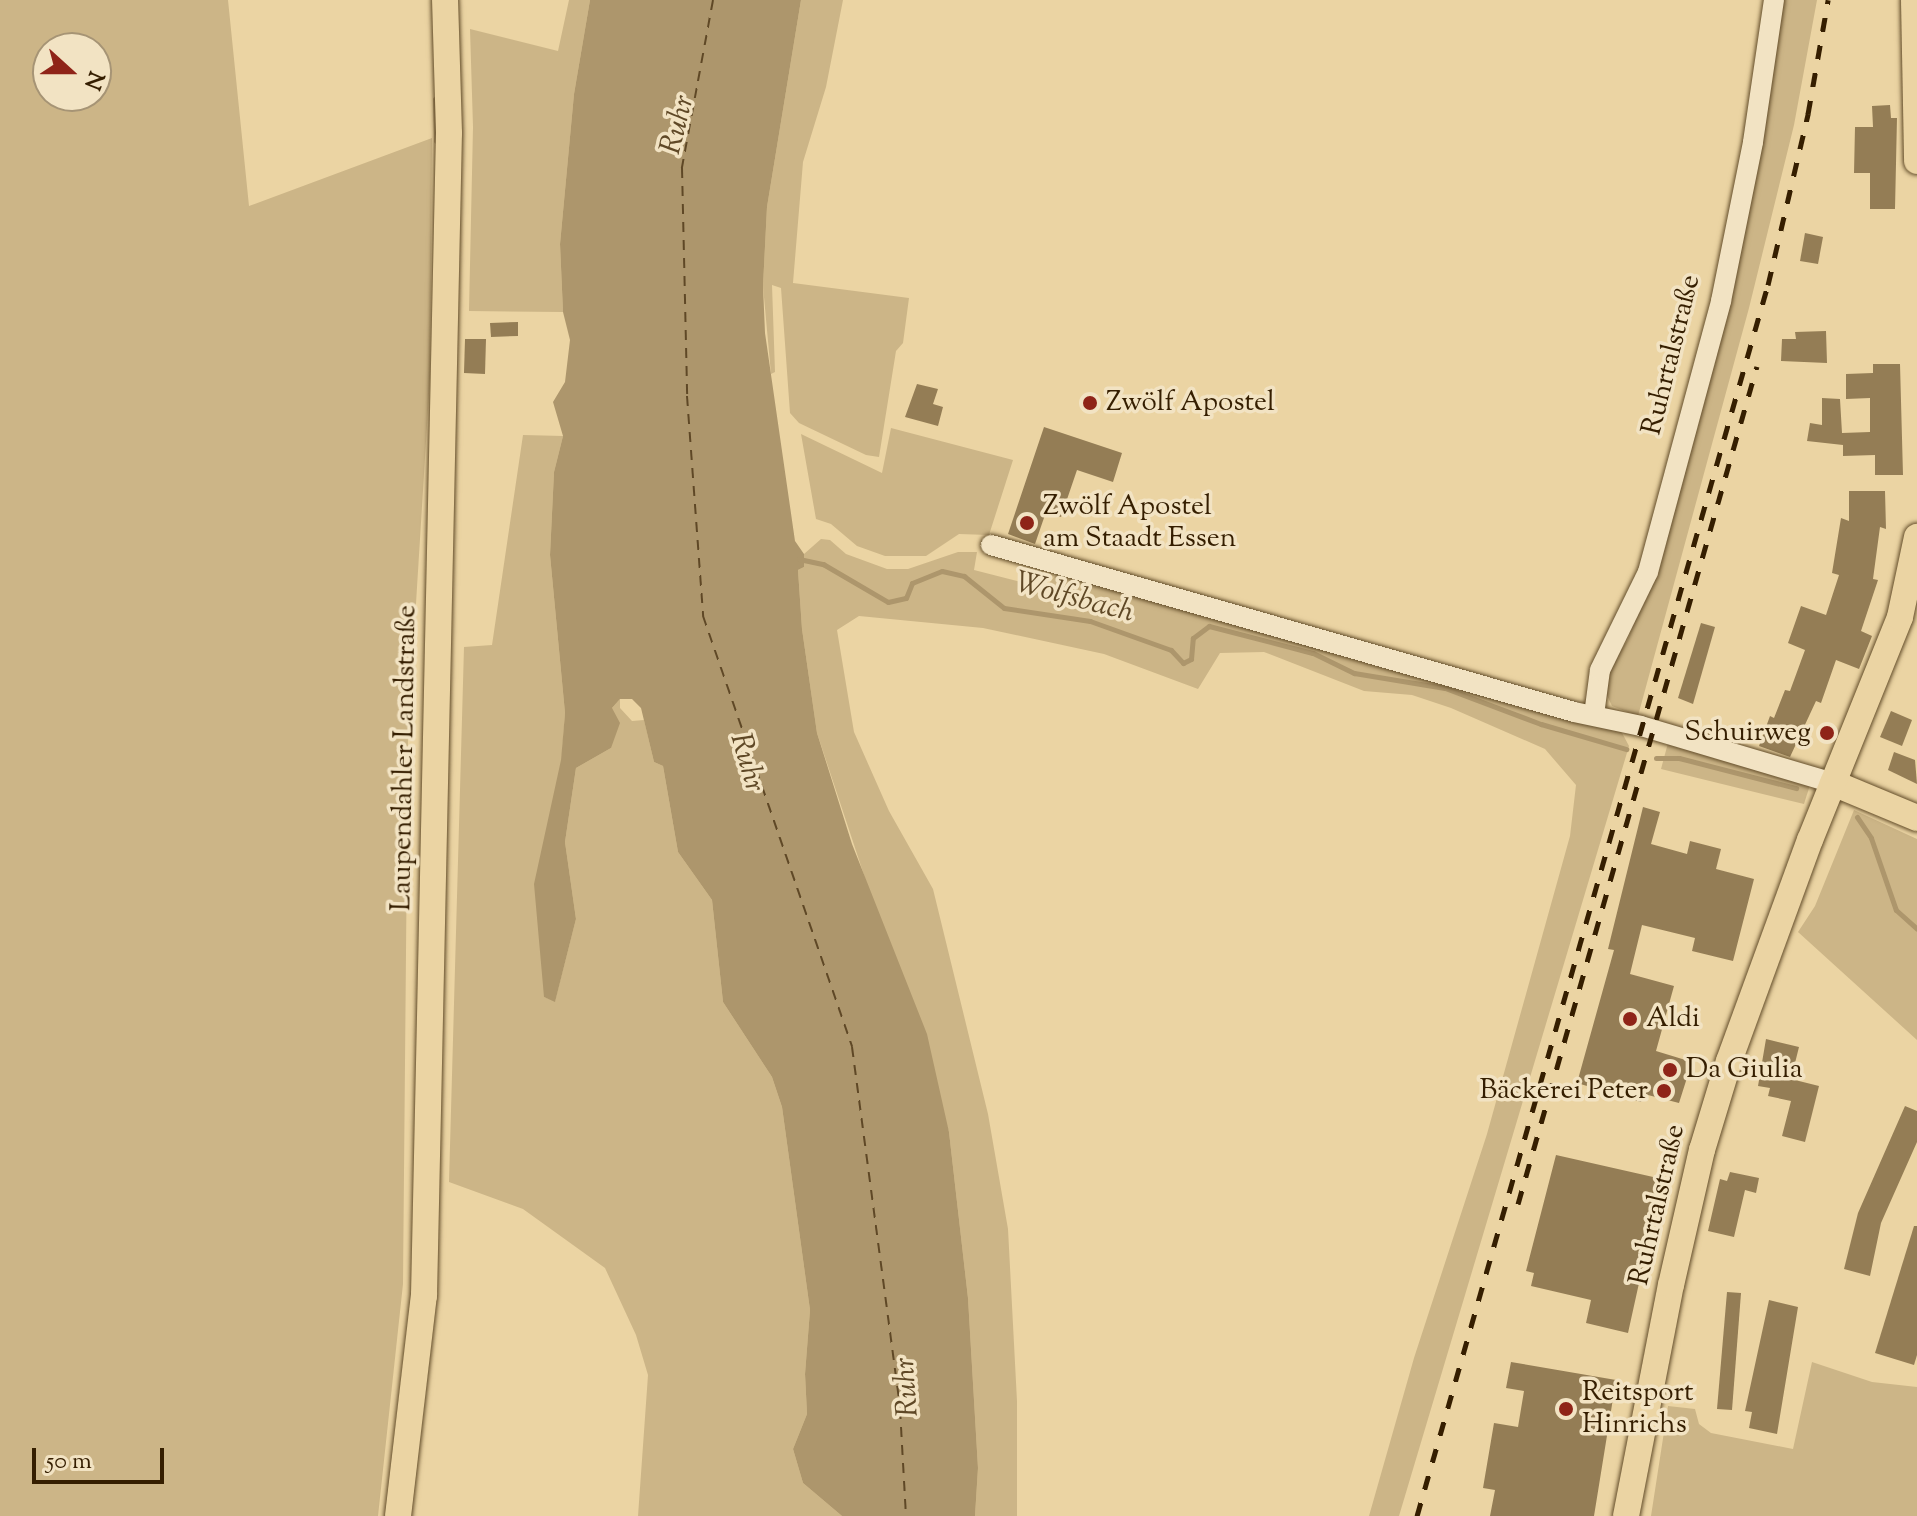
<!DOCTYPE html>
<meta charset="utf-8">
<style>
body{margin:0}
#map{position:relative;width:1917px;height:1516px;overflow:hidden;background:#ebd4a3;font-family:"Sorts Mill Goudy",serif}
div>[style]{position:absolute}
.green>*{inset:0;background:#ccb587}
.water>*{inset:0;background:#ad966c}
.stream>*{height:5px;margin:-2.5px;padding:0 2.5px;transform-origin:2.5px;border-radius:2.5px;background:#ad966c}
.ferry>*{height:2px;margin-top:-1px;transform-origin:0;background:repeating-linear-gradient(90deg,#5f4826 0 10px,transparent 0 18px)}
.building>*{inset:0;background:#947d55}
.roads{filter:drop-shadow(0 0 2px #624c29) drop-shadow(0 0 2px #624c29)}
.minor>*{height:20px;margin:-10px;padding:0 10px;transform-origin:10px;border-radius:10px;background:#f2e3c3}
.major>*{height:26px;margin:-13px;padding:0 13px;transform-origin:13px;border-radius:13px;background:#ebd4a3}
.rail>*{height:5px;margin-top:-2.5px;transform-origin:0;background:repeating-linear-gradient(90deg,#351e00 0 14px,transparent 0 28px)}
.dots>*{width:22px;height:22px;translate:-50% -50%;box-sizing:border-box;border:4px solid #f2e3c3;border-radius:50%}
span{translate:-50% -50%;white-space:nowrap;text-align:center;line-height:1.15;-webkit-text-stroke:7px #f2e3c3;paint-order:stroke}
.street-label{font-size:28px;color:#351e00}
.poi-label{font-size:28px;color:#351e00}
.left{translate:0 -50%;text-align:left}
.right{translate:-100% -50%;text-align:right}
.water-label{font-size:30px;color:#5f4826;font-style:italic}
.north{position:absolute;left:32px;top:32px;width:80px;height:80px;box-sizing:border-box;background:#f2e3c3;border:2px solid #a69475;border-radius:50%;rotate:111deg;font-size:22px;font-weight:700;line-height:32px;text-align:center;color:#351e00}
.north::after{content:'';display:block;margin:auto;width:28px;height:36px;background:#8f2418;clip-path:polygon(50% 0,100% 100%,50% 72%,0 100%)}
.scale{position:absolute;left:32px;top:1448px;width:132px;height:36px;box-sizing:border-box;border:4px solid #351e00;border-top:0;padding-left:10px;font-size:24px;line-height:28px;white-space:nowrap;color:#351e00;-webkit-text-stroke:6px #f2e3c3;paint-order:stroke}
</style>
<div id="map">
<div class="green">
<i style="clip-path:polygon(evenodd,0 0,228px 0,249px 206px,432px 138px,430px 377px,408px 733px,403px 1284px,378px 1516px,0 1516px,0 0,48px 48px,96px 48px,96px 96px,48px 96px,48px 48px)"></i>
<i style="clip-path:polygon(569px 0,590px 0,574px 94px,560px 244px,563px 312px,469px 311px,473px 127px,470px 29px,558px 51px)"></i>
<i style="clip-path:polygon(801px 0,843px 0,826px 87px,803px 162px,793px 283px,909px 298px,903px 343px,896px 351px,879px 457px,866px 455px,799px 423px,790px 413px,781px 288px,772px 285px,775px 372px,771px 374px,763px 286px,767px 207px)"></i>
<i style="clip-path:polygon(1782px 0,1817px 0,1794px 125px,1749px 308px,1638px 716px,1612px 706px,1604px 689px,1610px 667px,1627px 641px,1662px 555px,1729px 302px,1771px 92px)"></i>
<i style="clip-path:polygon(891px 428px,1013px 460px,989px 535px,959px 534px,926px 556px,885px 556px,857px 546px,831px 524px,816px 519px,801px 434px,882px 473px)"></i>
<i style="clip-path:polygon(523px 435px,563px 436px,554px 472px,550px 555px,565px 713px,544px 997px,555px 1001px,576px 919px,565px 842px,576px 768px,611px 748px,612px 708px,620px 699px,620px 708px,632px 721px,644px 720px,654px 762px,663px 766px,678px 852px,712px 900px,723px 1002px,772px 1077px,782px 1107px,810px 1310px,805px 1374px,807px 1414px,793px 1449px,803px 1483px,842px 1516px,638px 1516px,648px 1375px,636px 1335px,605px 1268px,523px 1209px,449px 1182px,464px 647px,492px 645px)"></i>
<i style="clip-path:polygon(821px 539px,830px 540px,846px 554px,887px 569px,908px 569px,958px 552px,977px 552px,974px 570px,1045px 588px,1061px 569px,1620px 729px,1629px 746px,1399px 1516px,1369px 1516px,1414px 1358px,1487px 1134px,1570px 836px,1576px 785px,1545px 749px,1451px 708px,1412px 695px,1364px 691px,1264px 652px,1220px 653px,1198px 689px,1104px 654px,983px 628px,859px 616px,837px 630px,854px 732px,889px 811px,933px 889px,988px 1114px,1008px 1229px,1017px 1401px,1017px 1516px,975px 1516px,978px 1468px,968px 1298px,949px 1132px,817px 733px,802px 629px,798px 570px,804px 567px,804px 554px)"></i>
<i style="clip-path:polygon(1668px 743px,1810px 785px,1804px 804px,1661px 769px)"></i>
<i style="clip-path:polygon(1854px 810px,1917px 839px,1917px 1040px,1798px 932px,1815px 906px)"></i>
<i style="clip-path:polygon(1812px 1362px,1872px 1382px,1917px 1387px,1917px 1516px,1651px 1516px,1668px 1406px,1695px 1409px,1699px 1424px,1711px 1433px,1793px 1449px)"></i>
</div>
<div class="water">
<i style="clip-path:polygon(590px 0,801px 0,767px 207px,763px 286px,765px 333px,795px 541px,804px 554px,804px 567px,798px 570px,802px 629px,817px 733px,852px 844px,927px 1034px,949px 1132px,968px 1298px,978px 1468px,975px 1516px,842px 1516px,803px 1483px,793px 1449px,807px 1414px,805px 1374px,810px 1310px,782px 1107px,772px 1077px,723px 1002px,712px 900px,678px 852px,663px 766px,654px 762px,641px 708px,632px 699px,620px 699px,612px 708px,620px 723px,611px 748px,576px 768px,565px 842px,576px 919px,555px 1002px,544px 997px,534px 884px,561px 760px,565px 713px,550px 555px,554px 472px,563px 436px,553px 402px,565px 382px,570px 340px,563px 312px,560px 244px,574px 94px)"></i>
</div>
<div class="stream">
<i style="left:435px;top:99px;width:42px;rotate:88.6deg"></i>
<i style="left:799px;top:559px;width:25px;rotate:12deg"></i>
<i style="left:823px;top:564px;width:75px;rotate:30.3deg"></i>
<i style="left:888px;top:602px;width:18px;rotate:-13deg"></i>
<i style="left:906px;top:598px;width:16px;rotate:-68deg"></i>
<i style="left:912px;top:583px;width:32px;rotate:-22deg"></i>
<i style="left:942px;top:571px;width:23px;rotate:13deg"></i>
<i style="left:964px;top:576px;width:51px;rotate:38.7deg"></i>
<i style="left:1004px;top:608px;width:87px;rotate:8.6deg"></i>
<i style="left:1090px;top:621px;width:86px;rotate:19.7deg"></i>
<i style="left:1171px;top:650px;width:18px;rotate:47deg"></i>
<i style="left:1183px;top:663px;width:9px;rotate:-27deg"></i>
<i style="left:1191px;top:659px;width:21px;rotate:-85deg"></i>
<i style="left:1193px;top:638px;width:20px;rotate:-37deg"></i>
<i style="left:1209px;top:626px;width:107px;rotate:14.6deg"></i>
<i style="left:1313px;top:653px;width:46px;rotate:26deg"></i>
<i style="left:1354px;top:673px;width:92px;rotate:9.4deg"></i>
<i style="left:1445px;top:688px;width:103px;rotate:20.6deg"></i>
<i style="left:1541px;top:724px;width:89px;rotate:16.4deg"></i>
<i style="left:1656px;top:758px;width:23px"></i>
<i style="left:1679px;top:758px;width:121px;rotate:14.4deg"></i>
<i style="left:1857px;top:817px;width:25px;rotate:56deg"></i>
<i style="left:1871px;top:838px;width:76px;rotate:70.9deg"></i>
<i style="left:1896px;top:910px;width:28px;rotate:42deg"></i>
</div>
<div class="ferry">
<i style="left:713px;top:0;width:171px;rotate:100.5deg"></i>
<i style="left:682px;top:168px;width:228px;rotate:88.7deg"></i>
<i style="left:687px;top:396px;width:221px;rotate:85.8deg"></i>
<i style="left:703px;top:616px;width:456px;rotate:70.9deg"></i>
<i style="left:852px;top:1047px;width:365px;rotate:82.4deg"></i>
<i style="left:900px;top:1409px;width:107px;rotate:86.8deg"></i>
</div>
<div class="building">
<i style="clip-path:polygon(1890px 105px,1891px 118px,1897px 118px,1895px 209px,1870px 209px,1870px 173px,1854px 173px,1855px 127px,1873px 127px,1872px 106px)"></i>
<i style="clip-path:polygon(1805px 233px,1823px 237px,1818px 264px,1800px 261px)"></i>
<i style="clip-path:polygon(518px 322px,518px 336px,491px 337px,490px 323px)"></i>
<i style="clip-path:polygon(1826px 331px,1827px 363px,1781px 361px,1782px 339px,1796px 339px,1795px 332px)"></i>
<i style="clip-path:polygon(465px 339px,486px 339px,485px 374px,464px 373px)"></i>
<i style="clip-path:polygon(1873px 364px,1900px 364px,1903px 475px,1875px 475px,1875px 455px,1843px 456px,1843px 445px,1807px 441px,1810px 423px,1822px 425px,1822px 398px,1840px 399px,1842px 433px,1870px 432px,1870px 398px,1846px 399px,1846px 374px,1873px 373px)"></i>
<i style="clip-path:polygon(917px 384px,938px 389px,933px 404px,943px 407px,938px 426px,905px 417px)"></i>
<i style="clip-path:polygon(1044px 427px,1122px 453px,1113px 482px,1077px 470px,1061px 517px,1046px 512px,1035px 544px,1008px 534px)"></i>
<i style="clip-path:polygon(1849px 491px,1885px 491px,1886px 529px,1880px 527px,1873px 579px,1878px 580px,1861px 631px,1872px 636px,1859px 669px,1836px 660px,1821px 703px,1816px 701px,1790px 757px,1759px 746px,1770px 716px,1774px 718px,1785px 690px,1790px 691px,1805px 650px,1788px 643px,1801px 606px,1826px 615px,1839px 575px,1832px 573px,1841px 518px,1849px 521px)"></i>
<i style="clip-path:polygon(1701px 623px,1715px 627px,1693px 704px,1678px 698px)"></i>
<i style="clip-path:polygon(1891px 711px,1912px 720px,1902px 746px,1880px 737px)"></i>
<i style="clip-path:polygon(1894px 752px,1915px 760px,1917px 784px,1888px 770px)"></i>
<i style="clip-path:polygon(1643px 807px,1660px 812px,1651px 844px,1687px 854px,1690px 841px,1721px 849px,1716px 869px,1754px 879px,1733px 961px,1692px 951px,1695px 938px,1642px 925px,1630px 974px,1674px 986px,1656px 1051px,1692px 1062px,1679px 1103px,1644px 1094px,1641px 1102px,1577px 1083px,1614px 950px,1608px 949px)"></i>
<i style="clip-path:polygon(1766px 1039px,1799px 1047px,1791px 1079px,1819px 1086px,1805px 1142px,1782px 1136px,1791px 1101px,1768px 1096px,1770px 1088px,1758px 1086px)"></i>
<i style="clip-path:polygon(1905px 1106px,1917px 1111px,1917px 1142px,1881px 1223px,1870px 1276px,1844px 1269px,1858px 1213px)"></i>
<i style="clip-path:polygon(1556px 1155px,1662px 1179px,1628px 1333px,1586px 1323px,1591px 1300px,1531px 1286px,1534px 1273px,1526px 1271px)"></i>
<i style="clip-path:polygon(1730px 1172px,1759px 1178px,1756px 1193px,1745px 1190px,1734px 1237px,1708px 1231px,1720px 1179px,1727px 1181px)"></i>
<i style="clip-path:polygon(1914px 1226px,1917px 1226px,1917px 1355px,1914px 1365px,1875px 1353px)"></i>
<i style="clip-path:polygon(1727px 1292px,1741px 1293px,1732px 1410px,1717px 1409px)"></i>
<i style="clip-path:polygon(1769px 1300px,1798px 1307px,1777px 1434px,1749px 1428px,1752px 1412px,1745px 1411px)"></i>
<i style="clip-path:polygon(1511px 1362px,1616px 1380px,1594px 1516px,1490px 1516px,1495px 1490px,1483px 1488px,1494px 1423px,1518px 1427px,1524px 1391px,1506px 1388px)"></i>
</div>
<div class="roads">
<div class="minor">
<i style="left:991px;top:545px;width:606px;rotate:15.98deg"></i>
<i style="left:1574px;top:712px;width:68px;rotate:11.8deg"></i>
<i style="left:1641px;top:726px;width:200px;rotate:16.5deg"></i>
<i style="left:1594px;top:715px;width:45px;rotate:-82.4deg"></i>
<i style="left:1600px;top:670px;width:109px;rotate:-63.9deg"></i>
<i style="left:1648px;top:572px;width:281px;rotate:-74.9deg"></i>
<i style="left:1721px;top:301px;width:162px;rotate:-78.6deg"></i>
<i style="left:1753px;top:142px;width:144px;rotate:-81.6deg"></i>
</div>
<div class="major">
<i style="left:1914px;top:0;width:161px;rotate:88.9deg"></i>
<i style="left:1833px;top:783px;width:91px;rotate:22.6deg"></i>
<i style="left:398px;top:1516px;width:222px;rotate:-83.3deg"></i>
<i style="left:424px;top:1296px;width:1163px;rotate:-88.77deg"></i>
<i style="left:449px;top:133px;width:133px;rotate:-91.7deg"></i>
<i style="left:1626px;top:1516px;width:235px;rotate:-79deg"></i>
<i style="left:1671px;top:1285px;width:139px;rotate:-77.1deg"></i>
<i style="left:1702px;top:1150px;width:93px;rotate:-73.1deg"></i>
<i style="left:1729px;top:1061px;width:235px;rotate:-69.9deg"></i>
<i style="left:1810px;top:840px;width:240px;rotate:-68deg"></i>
<i style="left:1900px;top:617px;width:82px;rotate:-78deg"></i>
</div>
</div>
<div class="rail">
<i style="left:1518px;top:1204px;width:871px;rotate:-74.08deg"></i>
<i style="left:1417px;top:1516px;width:1280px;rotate:-74.09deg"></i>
<i style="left:1768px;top:285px;width:176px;rotate:-76.8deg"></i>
<i style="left:1808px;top:114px;width:116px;rotate:-80deg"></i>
</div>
<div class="dots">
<i style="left:1090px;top:403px;background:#8f2418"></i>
<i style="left:1027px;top:523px;background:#8f2418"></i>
<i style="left:1827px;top:733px;background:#8f2418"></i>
<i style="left:1630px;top:1019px;background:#8f2418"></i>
<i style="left:1670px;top:1070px;background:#8f2418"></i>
<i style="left:1664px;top:1091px;background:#8f2418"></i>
<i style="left:1566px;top:1409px;background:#8f2418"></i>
</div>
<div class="street-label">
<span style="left:1672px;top:355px;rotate:-76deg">Ruhrtalstraße</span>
<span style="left:405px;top:758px;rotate:-89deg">Laupendahler Landstraße</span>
<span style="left:1658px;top:1205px;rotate:-77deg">Ruhrtalstraße</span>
</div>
<div class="poi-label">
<span class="left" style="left:1106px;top:403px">Zwölf Apostel</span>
<span class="left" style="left:1043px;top:523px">Zwölf Apostel<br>am Staadt Essen</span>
<span class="right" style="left:1811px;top:733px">Schuirweg</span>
<span class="left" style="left:1646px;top:1019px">Aldi</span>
<span class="left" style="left:1686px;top:1070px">Da Giulia</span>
<span class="right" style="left:1648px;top:1091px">Bäckerei Peter</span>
<span class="left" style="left:1582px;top:1409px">Reitsport<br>Hinrichs</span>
</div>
<div class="water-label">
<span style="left:679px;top:125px;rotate:-76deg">Ruhr</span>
<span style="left:1074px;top:599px;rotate:15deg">Wolfsbach</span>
<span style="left:746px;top:763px;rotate:74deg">Ruhr</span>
<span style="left:908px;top:1387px;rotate:-94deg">Ruhr</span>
</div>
<div class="north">N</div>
<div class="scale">50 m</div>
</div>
